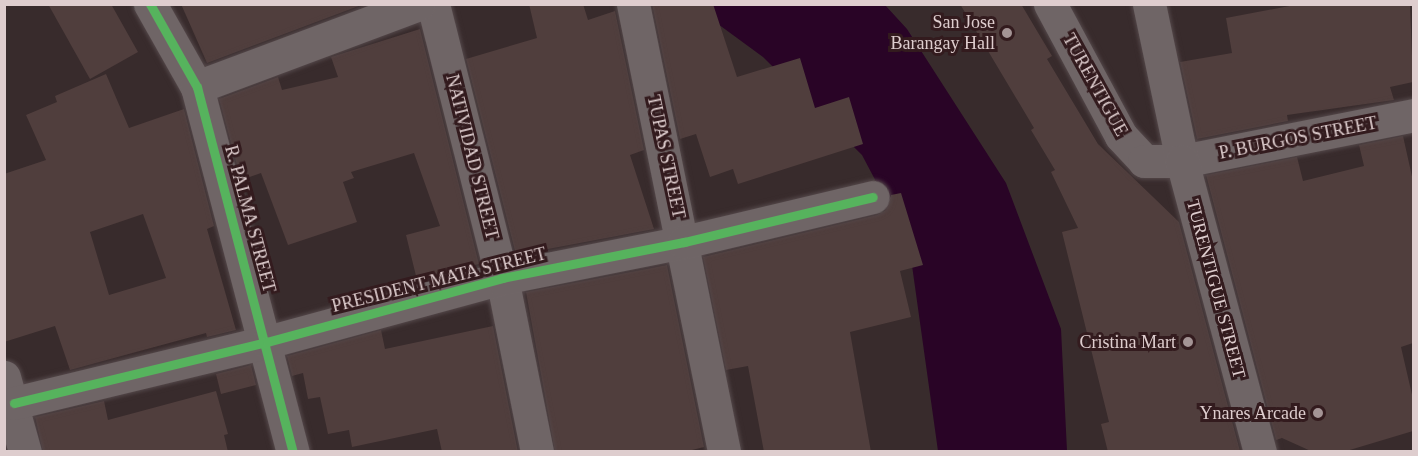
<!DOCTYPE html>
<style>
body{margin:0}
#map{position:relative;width:1418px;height:456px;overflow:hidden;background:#382b2c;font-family:"Times New Roman",serif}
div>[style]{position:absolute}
.water>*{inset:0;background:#290426}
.building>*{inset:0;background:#503e3d}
.roads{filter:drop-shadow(0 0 2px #54484a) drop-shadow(0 0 2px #54484a)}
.minor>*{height:33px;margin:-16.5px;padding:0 16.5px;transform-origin:16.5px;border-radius:16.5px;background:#6f6566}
.cycleway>*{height:9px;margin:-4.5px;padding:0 4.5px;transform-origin:4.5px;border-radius:4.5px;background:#56b35d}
.dots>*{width:16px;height:16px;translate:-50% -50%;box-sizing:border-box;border:3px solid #331b1e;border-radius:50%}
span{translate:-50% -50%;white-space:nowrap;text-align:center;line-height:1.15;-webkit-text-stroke:6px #331b1e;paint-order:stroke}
.poi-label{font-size:18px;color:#decdce}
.right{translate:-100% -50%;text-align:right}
.street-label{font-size:18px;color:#decdce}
.frame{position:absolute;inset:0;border:6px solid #decdce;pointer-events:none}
</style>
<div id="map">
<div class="water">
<i style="clip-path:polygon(692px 5px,885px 5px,907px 29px,1006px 183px,1061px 329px,1067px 451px,938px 451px,909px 244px,862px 155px,763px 57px)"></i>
</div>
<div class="building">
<i style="clip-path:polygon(48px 4px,111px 4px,138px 52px,90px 79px)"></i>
<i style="clip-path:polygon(181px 4px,364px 4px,207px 63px)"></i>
<i style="clip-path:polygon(529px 4px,583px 4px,588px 20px,615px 11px,644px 150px,630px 155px,654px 229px,516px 255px,466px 59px,537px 38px)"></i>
<i style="clip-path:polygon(652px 4px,713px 4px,737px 77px,800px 58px,815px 108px,849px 97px,863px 144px,738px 184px,733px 169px,710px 177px,696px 134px,680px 139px)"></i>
<i style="clip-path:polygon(960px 4px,1021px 4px,1052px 56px,1047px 59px,1098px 144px,1179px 222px,1240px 451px,1108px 452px,1101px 424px,1109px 422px,1062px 232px,1078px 228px,1051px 172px,1055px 170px,1031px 130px,1034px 128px)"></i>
<i style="clip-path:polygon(1300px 4px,1410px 4px,1413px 82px,1390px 87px,1394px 100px,1287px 115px,1288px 121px,1197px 139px,1180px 62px,1232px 53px,1226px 18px)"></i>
<i style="clip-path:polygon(420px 29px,479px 264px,417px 280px,406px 235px,440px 226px,414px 153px,351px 172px,354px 178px,343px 182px,357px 222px,288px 245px,261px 173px,241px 180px,219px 99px,278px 77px,282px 90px,338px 77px,331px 57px)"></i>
<i style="clip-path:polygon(evenodd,106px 74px,129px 128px,184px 109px,214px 226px,207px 229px,236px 330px,207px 337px,206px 333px,70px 370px,55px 326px,4px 342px,4px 174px,46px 160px,26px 115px,57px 102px,55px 96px,106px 74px,143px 214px,166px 278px,109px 295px,90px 232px,143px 214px)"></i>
<i style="clip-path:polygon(1403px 136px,1413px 181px,1413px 343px,1401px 347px,1413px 399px,1413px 431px,1343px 452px,1313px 452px,1282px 438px,1276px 440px,1206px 175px,1297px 157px,1303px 181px,1364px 166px,1359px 145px)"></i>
<i style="clip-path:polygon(901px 193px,923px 265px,900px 271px,911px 317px,850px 332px,871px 452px,764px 452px,748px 366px,726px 370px,703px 257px,877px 215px,886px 210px,891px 195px)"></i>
<i style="clip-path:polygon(667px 265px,704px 447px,684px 452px,555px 452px,526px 292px)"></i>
<i style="clip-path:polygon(493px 326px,518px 452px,442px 452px,437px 429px,352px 447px,349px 430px,328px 434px,320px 397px,308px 399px,303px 373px,292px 376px,287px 356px,381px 330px,385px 349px)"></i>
<i style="clip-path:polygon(251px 365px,256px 385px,221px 394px,216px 374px)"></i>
<i style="clip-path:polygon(216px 391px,228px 434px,224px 435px,228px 452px,43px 452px,35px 417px,104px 401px,108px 420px)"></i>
</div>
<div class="roads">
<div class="minor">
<i style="left:150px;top:4px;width:95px;rotate:60.5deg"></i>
<i style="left:197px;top:87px;width:377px;rotate:75.3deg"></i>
<i style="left:433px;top:4px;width:283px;rotate:75.9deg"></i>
<i style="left:502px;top:278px;width:177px;rotate:78.6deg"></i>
<i style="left:633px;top:4px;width:457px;rotate:78.5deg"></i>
<i style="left:1050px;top:4px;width:150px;rotate:61.7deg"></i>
<i style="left:1121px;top:136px;width:34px;rotate:47deg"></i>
<i style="left:1144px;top:161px;width:38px"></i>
<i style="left:1182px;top:161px;width:237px;rotate:-11.2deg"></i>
<i style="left:1149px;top:4px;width:160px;rotate:78.1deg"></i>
<i style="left:1182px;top:161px;width:301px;rotate:75deg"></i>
<i style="left:197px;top:87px;width:237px;rotate:-20.5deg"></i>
<i style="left:4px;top:377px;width:78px;rotate:74.4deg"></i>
<i style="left:14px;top:403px;width:260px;rotate:-13.6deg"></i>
<i style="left:267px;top:342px;width:244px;rotate:-15.2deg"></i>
<i style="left:502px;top:278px;width:186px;rotate:-11.2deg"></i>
<i style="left:684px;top:242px;width:194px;rotate:-13.4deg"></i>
</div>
</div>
<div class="cycleway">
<i style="left:150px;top:4px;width:95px;rotate:60.5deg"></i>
<i style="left:197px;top:87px;width:377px;rotate:75.3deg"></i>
<i style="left:14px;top:403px;width:260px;rotate:-13.6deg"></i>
<i style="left:267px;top:342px;width:244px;rotate:-15.2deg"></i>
<i style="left:502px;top:278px;width:186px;rotate:-11.2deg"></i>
<i style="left:684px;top:242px;width:194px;rotate:-13.4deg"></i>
</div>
<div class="dots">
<i style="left:1007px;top:33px;background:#a49495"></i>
<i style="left:1188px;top:342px;background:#a49495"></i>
<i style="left:1318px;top:413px;background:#a49495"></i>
</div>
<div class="poi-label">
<span class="right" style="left:995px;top:33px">San Jose<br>Barangay Hall</span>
<span class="right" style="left:1176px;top:342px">Cristina Mart</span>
<span class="right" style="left:1306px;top:413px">Ynares Arcade</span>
</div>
<div class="street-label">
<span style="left:1095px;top:85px;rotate:61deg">TURENTIGUE</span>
<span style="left:1298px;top:138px;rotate:-11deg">P. BURGOS STREET</span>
<span style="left:472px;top:157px;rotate:76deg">NATIVIDAD STREET</span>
<span style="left:666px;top:157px;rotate:78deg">TUPAS STREET</span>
<span style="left:250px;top:219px;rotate:75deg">R. PALMA STREET</span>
<span style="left:439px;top:280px;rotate:-14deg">PRESIDENT MATA STREET</span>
<span style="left:1216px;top:289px;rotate:75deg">TURENTIGUE STREET</span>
</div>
<div class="frame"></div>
</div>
